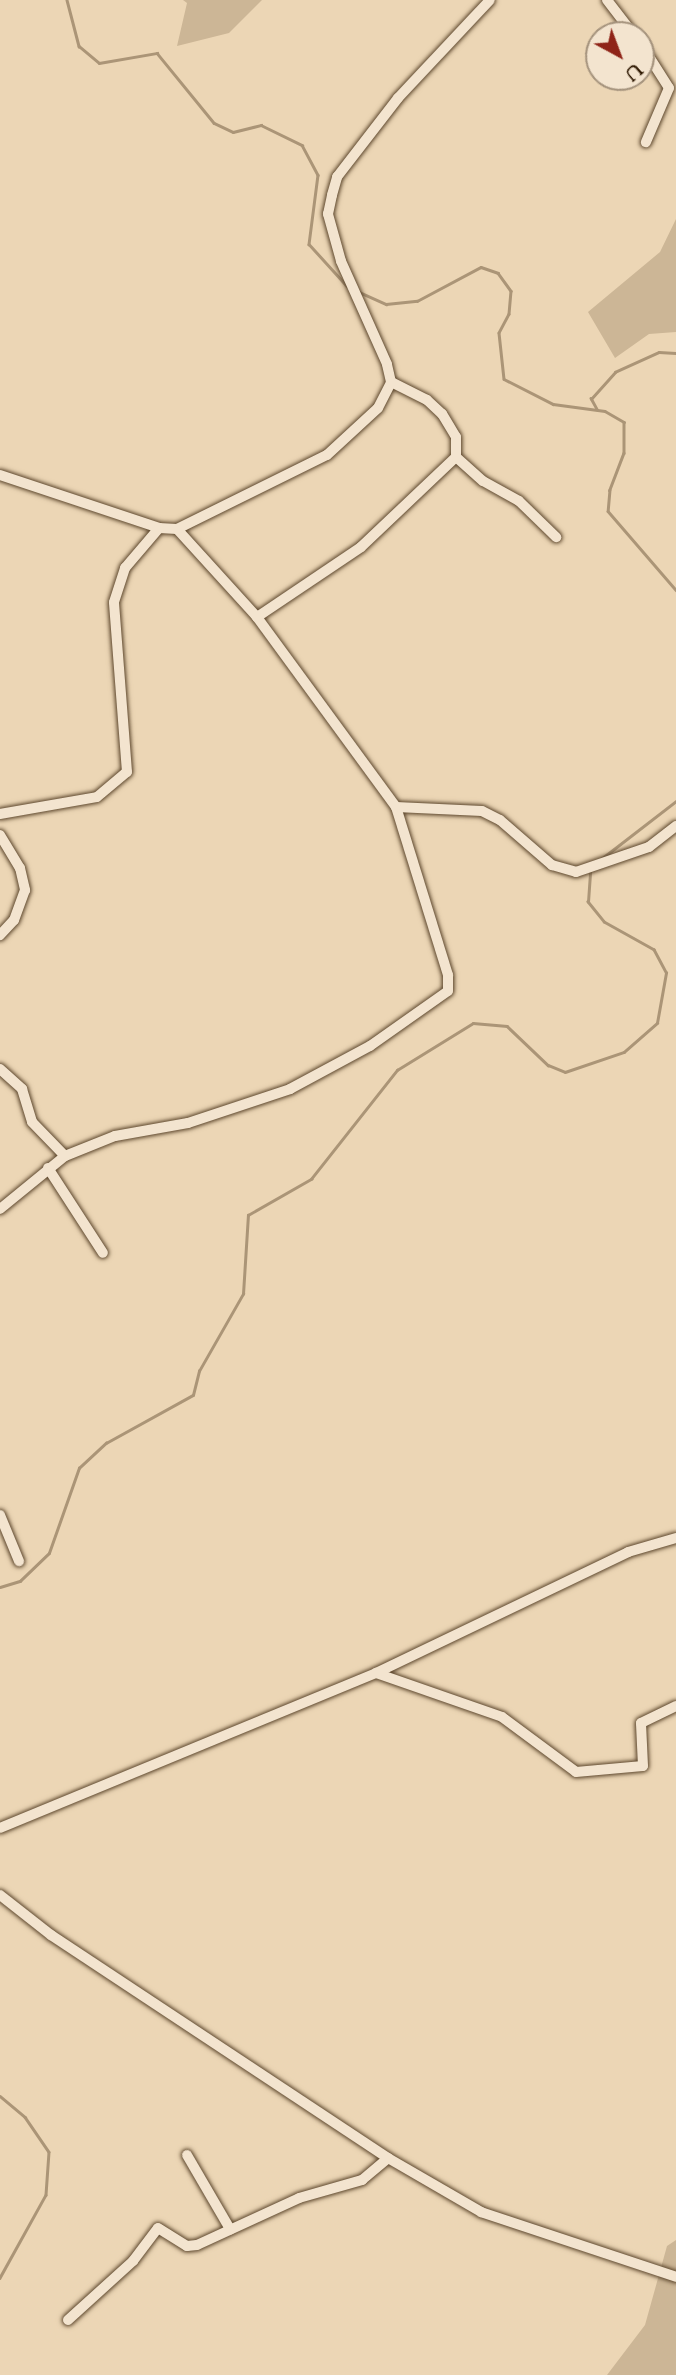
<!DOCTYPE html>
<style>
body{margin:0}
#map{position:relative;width:676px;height:2375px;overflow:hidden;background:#ecd6b5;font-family:"Sorts Mill Goudy",serif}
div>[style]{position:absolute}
.green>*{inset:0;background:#ccb696}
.stream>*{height:2.5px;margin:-1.25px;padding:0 1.25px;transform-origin:1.25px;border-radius:1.25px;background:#ab9577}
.roads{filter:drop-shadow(0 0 2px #5d472d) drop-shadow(0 0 2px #5d472d)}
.minor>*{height:10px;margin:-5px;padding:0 5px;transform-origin:5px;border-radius:5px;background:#f3e4cf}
span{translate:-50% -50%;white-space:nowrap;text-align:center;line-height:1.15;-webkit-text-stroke:7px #f3e4cf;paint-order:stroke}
.north{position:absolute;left:585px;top:21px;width:70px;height:70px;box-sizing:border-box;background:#f3e4cf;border:2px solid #a4927c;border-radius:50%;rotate:139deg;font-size:19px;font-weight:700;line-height:28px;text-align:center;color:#2d1700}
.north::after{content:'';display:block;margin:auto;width:24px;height:32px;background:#8f2418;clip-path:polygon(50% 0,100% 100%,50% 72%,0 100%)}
</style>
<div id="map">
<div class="green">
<i style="clip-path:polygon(183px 0,262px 0,229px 33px,177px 46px,187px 3px)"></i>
<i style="clip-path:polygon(676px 219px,676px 332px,649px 334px,615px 358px,588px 312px,660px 252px)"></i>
<i style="clip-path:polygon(676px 2240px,676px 2375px,607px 2375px,645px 2325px,667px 2246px)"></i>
</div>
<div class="stream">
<i style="left:67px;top:0;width:48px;rotate:75.4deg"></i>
<i style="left:79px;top:46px;width:26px;rotate:40deg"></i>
<i style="left:99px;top:63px;width:59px;rotate:-9.8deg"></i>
<i style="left:157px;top:53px;width:90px;rotate:50.8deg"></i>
<i style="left:214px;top:123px;width:21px;rotate:25deg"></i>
<i style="left:233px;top:132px;width:29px;rotate:-14deg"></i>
<i style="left:261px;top:125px;width:46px;rotate:26deg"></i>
<i style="left:302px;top:145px;width:34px;rotate:62deg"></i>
<i style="left:318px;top:175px;width:70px;rotate:97.4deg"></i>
<i style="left:309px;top:244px;width:57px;rotate:47.9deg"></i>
<i style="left:359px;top:292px;width:30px;rotate:24deg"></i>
<i style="left:386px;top:304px;width:31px;rotate:-6deg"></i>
<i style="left:417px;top:301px;width:72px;rotate:-28deg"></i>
<i style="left:481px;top:267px;width:18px;rotate:19deg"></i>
<i style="left:498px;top:273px;width:22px;rotate:54deg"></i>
<i style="left:511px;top:291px;width:23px;rotate:95deg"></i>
<i style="left:509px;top:314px;width:21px;rotate:118deg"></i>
<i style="left:499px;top:333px;width:46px;rotate:83.8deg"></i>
<i style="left:504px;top:379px;width:55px;rotate:27deg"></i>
<i style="left:553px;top:404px;width:52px;rotate:7.7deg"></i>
<i style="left:605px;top:411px;width:22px;rotate:30deg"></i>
<i style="left:624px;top:422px;width:31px;rotate:90deg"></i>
<i style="left:624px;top:453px;width:40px;rotate:111deg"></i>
<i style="left:610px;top:490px;width:21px;rotate:95deg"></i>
<i style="left:608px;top:511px;width:104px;rotate:49.3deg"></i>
<i style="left:597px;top:410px;width:13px;rotate:-119deg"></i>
<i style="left:591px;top:399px;width:36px;rotate:-48deg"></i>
<i style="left:615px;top:372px;width:48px;rotate:-24.4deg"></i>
<i style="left:659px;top:352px;width:17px;rotate:3deg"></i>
<i style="left:601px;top:859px;width:95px;rotate:-37.7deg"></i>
<i style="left:0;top:1587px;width:21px;rotate:-17deg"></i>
<i style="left:20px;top:1581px;width:40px;rotate:-44deg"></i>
<i style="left:49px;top:1553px;width:90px;rotate:-70.6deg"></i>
<i style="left:79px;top:1468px;width:37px;rotate:-43deg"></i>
<i style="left:106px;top:1443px;width:99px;rotate:-28.9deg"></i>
<i style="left:193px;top:1395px;width:25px;rotate:-76deg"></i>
<i style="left:199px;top:1371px;width:89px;rotate:-60.3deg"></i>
<i style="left:243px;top:1294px;width:79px;rotate:-86.4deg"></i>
<i style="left:248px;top:1215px;width:73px;rotate:-29.7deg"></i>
<i style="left:311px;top:1179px;width:139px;rotate:-51.7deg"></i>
<i style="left:397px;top:1070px;width:89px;rotate:-31.7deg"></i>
<i style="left:473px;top:1023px;width:34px;rotate:5deg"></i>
<i style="left:507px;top:1026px;width:57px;rotate:43.6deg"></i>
<i style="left:548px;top:1065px;width:18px;rotate:22deg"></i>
<i style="left:565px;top:1072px;width:62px;rotate:-18.7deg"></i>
<i style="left:624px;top:1052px;width:44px;rotate:-41.3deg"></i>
<i style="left:657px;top:1023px;width:51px;rotate:-79.8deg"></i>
<i style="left:666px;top:973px;width:26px;rotate:-118deg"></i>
<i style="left:654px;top:950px;width:57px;rotate:-150.8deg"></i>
<i style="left:604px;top:922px;width:26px;rotate:-129deg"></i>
<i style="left:588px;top:902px;width:31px;rotate:-86deg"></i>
<i style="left:0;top:2096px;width:33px;rotate:40deg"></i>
<i style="left:25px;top:2117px;width:42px;rotate:55.6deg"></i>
<i style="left:49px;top:2152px;width:43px;rotate:94deg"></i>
<i style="left:46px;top:2195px;width:95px;rotate:119deg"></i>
</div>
<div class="roads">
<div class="minor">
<i style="left:607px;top:0;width:44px;rotate:52.4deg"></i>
<i style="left:641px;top:44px;width:52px;rotate:57.5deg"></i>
<i style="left:669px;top:88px;width:59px;rotate:113.1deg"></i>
<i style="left:456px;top:457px;width:36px;rotate:42deg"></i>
<i style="left:483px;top:481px;width:41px;rotate:29.1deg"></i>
<i style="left:519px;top:501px;width:52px;rotate:44.2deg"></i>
<i style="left:0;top:475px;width:168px;rotate:18.4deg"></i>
<i style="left:159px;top:528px;width:18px;rotate:3deg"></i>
<i style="left:257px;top:617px;width:125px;rotate:-33.9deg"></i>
<i style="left:361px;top:547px;width:131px;rotate:-43.5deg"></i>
<i style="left:456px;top:457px;width:20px;rotate:-90deg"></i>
<i style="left:456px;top:437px;width:27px;rotate:-121deg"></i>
<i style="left:442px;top:414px;width:21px;rotate:-137deg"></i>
<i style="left:427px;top:400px;width:40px;rotate:-153.4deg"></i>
<i style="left:396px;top:807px;width:86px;rotate:2.7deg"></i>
<i style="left:482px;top:811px;width:20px;rotate:27deg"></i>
<i style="left:500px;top:820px;width:69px;rotate:40.9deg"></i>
<i style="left:552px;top:865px;width:25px;rotate:16deg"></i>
<i style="left:576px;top:872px;width:77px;rotate:-18.9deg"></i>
<i style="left:649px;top:847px;width:34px;rotate:-38deg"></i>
<i style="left:0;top:814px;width:98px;rotate:-9.9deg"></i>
<i style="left:97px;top:797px;width:39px;rotate:-40deg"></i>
<i style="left:127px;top:772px;width:170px;rotate:-94.4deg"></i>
<i style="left:114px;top:602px;width:36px;rotate:-72deg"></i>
<i style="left:125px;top:568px;width:52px;rotate:-49.6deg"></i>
<i style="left:0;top:835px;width:39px;rotate:59deg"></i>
<i style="left:20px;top:868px;width:23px;rotate:77deg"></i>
<i style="left:25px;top:890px;width:32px;rotate:110deg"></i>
<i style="left:14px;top:920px;width:21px;rotate:133deg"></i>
<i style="left:0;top:1069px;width:30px;rotate:42deg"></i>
<i style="left:22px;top:1089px;width:34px;rotate:73deg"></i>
<i style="left:32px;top:1122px;width:47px;rotate:45.9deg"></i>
<i style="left:48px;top:1168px;width:101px;rotate:57.1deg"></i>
<i style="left:0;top:1209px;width:84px;rotate:-39.2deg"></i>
<i style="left:65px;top:1156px;width:54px;rotate:-21.8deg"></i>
<i style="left:115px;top:1136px;width:74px;rotate:-10.1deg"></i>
<i style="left:188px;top:1123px;width:108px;rotate:-18.4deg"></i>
<i style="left:290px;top:1089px;width:91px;rotate:-28.3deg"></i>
<i style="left:370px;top:1046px;width:95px;rotate:-35.2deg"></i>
<i style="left:448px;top:991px;width:16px;rotate:-90deg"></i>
<i style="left:448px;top:975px;width:176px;rotate:-107.2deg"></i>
<i style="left:396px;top:807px;width:235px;rotate:-126.2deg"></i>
<i style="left:257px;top:617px;width:119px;rotate:-132.3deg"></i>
<i style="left:177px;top:529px;width:167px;rotate:-26.3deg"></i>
<i style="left:327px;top:455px;width:69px;rotate:-42.7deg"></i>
<i style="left:378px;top:408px;width:29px;rotate:-63deg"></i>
<i style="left:391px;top:382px;width:18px;rotate:-103deg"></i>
<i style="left:387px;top:364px;width:113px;rotate:-114.1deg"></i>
<i style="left:341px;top:261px;width:49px;rotate:-105.5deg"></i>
<i style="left:328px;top:214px;width:19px;rotate:-78deg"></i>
<i style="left:332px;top:195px;width:19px;rotate:-74deg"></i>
<i style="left:337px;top:177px;width:100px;rotate:-52.3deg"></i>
<i style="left:398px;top:98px;width:134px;rotate:-46.8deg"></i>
<i style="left:0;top:1515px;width:50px;rotate:67.6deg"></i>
<i style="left:376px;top:1673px;width:133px;rotate:19.2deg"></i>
<i style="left:502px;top:1717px;width:92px;rotate:36.6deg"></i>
<i style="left:576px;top:1772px;width:67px;rotate:-5.1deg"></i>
<i style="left:643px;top:1766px;width:43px;rotate:-92.7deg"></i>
<i style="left:641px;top:1723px;width:39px;rotate:-26deg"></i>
<i style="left:0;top:1828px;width:407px;rotate:-22.4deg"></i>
<i style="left:376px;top:1673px;width:280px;rotate:-25.6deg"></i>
<i style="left:628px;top:1552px;width:50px;rotate:-16.3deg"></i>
<i style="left:0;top:1895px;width:65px;rotate:38.1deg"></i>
<i style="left:51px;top:1935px;width:404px;rotate:33.5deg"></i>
<i style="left:388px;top:2158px;width:108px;rotate:30.1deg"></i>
<i style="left:481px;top:2212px;width:206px;rotate:18.4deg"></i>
<i style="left:187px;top:2155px;width:86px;rotate:59.8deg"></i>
<i style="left:68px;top:2320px;width:88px;rotate:-42.2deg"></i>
<i style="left:133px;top:2261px;width:41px;rotate:-52.9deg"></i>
<i style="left:158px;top:2228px;width:34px;rotate:32deg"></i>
<i style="left:187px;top:2246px;width:10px;rotate:-6deg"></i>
<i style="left:197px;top:2245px;width:112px;rotate:-24.7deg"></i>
<i style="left:299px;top:2198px;width:66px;rotate:-15.9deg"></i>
<i style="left:362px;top:2180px;width:34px;rotate:-40deg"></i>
</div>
</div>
<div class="north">U</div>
</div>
